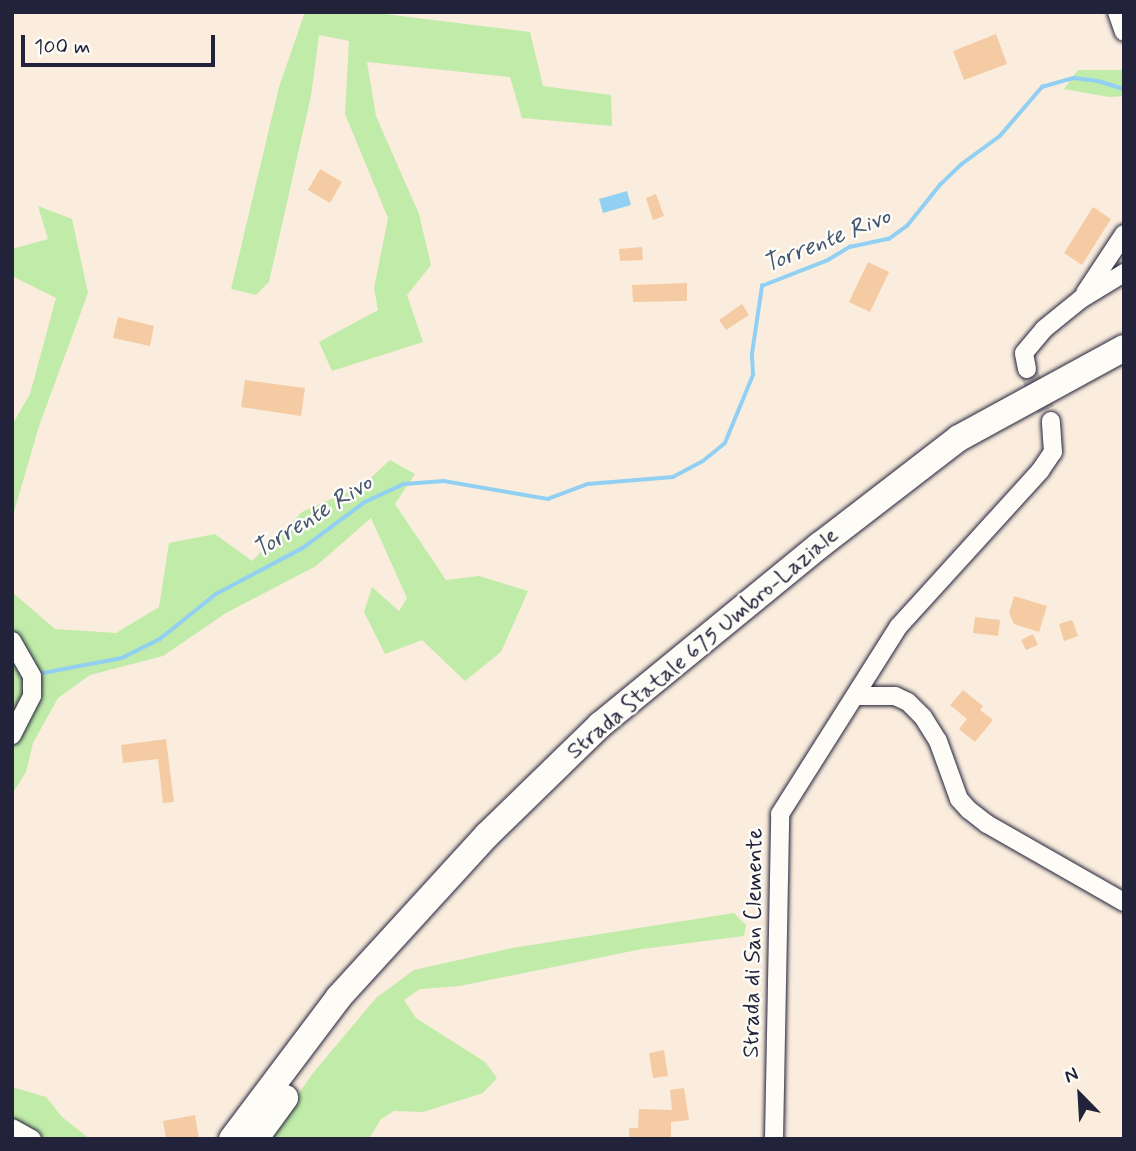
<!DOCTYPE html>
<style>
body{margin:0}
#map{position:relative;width:1136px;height:1151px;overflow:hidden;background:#fbedde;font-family:Mynerve,sans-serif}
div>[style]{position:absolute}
.green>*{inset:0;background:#c0eba8}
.water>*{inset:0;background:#92d0f3}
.stream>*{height:3.5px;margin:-1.75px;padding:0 1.75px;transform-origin:1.75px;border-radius:1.75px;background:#92d0f3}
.building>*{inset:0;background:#f5cba4}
.minor-tunnel>*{height:18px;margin-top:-9px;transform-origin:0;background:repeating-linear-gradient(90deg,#d0c4bd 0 18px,transparent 0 27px)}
.roads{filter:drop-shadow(0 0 2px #22223b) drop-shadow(0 0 2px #22223b)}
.minor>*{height:18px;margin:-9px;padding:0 9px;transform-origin:9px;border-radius:9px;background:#fdfcf7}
.highway>*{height:26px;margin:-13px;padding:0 13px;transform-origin:13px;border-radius:13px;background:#fdfcf7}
span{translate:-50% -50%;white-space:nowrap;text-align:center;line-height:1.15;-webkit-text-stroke:5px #fdfcf7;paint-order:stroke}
.street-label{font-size:23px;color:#22223b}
.water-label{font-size:24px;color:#445672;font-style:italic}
.frame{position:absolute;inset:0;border:14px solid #22223b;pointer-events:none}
.north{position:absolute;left:1045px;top:1060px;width:70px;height:70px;-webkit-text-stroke:5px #fdfcf7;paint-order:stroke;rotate:336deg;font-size:19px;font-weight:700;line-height:28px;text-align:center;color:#22223b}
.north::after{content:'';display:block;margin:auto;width:24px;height:32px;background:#22223b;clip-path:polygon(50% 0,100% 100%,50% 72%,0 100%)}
.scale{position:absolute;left:21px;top:35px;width:194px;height:32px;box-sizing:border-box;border:4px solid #22223b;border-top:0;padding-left:9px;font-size:21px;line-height:24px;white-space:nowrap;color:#22223b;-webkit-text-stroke:5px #fdfcf7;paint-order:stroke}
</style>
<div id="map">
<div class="green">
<i style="clip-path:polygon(305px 12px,369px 12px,530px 32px,543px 86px,611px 95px,612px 126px,522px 118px,510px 77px,367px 62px,376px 116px,419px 214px,431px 265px,407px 295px,423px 342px,332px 371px,319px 342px,378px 310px,374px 288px,388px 218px,345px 114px,349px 41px,319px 35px,311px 96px,269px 282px,256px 295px,231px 289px,279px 87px)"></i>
<i style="clip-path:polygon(1078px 70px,1124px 70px,1124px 96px,1109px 97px,1064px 89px)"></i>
<i style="clip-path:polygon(38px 206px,72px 219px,88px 293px,39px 426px,12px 519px,12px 425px,30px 394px,56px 298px,12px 276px,12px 249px,48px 239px)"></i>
<i style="clip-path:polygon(390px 460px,415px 474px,395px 504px,446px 580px,479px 576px,528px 591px,501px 652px,465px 681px,422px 640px,385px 654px,364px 612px,372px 587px,399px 611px,407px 598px,371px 518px,316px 566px,226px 613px,163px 656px,90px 675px,58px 698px,33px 743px,26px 772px,12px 794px,12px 592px,55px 629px,116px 633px,159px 607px,169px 543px,215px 534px,252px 561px,302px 512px,363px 485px)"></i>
<i style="clip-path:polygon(734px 913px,746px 925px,744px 936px,642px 949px,460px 986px,420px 989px,404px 1000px,416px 1018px,485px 1062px,497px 1078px,483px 1093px,423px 1112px,394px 1111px,381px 1119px,369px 1139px,267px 1139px,313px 1073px,376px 998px,414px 970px,512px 948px)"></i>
<i style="clip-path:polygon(12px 1087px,46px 1097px,62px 1117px,90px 1139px,12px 1139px)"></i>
</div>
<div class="water">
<i style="clip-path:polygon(627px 191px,631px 205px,603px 213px,599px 199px)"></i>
</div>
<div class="stream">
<i style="left:43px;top:673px;width:80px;rotate:-10.8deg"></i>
<i style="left:122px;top:658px;width:42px;rotate:-26.6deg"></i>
<i style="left:160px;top:639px;width:72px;rotate:-38.8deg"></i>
<i style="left:216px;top:594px;width:98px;rotate:-27.9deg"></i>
<i style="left:303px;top:548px;width:77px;rotate:-36.6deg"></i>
<i style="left:365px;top:502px;width:43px;rotate:-24.8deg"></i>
<i style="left:404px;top:484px;width:40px;rotate:-4.3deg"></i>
<i style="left:444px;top:481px;width:106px;rotate:9.8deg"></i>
<i style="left:548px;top:499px;width:43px;rotate:-20.6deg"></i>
<i style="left:588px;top:484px;width:85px;rotate:-4.7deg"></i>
<i style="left:673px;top:477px;width:34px;rotate:-28deg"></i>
<i style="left:703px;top:461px;width:28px;rotate:-39deg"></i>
<i style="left:725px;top:443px;width:74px;rotate:-67.6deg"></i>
<i style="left:753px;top:375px;width:21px;rotate:-93deg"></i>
<i style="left:752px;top:354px;width:69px;rotate:-81.6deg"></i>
<i style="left:762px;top:286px;width:71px;rotate:-21.5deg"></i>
<i style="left:828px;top:260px;width:26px;rotate:-31deg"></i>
<i style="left:850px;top:247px;width:40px;rotate:-12deg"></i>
<i style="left:889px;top:239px;width:22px;rotate:-36deg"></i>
<i style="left:907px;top:226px;width:53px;rotate:-51.2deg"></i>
<i style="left:940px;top:185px;width:30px;rotate:-44deg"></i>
<i style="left:962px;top:164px;width:47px;rotate:-36.4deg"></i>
<i style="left:1000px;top:136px;width:65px;rotate:-49.4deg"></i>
<i style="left:1042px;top:87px;width:33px;rotate:-16deg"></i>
<i style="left:1074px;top:78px;width:24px;rotate:7deg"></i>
<i style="left:1098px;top:81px;width:27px;rotate:17deg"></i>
</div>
<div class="building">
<i style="clip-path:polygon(996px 34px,1007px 64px,964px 80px,953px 51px)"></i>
<i style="clip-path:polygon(320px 169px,342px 182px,330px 203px,308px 190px)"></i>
<i style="clip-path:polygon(656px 194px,664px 216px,653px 220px,646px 198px)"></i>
<i style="clip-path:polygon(1093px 207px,1111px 219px,1082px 265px,1064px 253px)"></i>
<i style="clip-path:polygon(642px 247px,643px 260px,620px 261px,619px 249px)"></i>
<i style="clip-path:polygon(868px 262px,889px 272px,870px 312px,849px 302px)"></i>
<i style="clip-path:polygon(687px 283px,687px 301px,633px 302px,632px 285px)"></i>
<i style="clip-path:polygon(742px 304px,749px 315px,726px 330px,719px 320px)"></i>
<i style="clip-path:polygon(118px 317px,154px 326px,150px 346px,113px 338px)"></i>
<i style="clip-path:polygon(245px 380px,305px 388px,301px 416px,241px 407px)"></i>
<i style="clip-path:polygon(1014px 596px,1047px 606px,1039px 632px,1014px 624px,1009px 613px)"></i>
<i style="clip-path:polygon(975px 617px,1000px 620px,998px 636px,973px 633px)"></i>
<i style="clip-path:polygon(1072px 620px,1078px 636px,1064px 641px,1059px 624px)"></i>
<i style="clip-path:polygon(1033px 634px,1038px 645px,1026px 650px,1021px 640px)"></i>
<i style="clip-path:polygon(963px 690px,983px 706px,980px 710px,993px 720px,975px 742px,959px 729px,967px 719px,950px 705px)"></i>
<i style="clip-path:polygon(166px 739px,174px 802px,163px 803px,158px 759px,123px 763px,121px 745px)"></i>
<i style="clip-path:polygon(664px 1050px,668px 1076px,653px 1078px,649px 1053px)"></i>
<i style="clip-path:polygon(684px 1088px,689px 1120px,671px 1122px,671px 1139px,629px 1139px,629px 1128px,638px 1128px,639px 1109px,672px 1110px,670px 1090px)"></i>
<i style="clip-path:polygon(195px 1115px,199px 1139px,166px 1139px,163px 1121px)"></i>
</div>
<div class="minor-tunnel">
<i style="left:1027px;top:369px;width:57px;rotate:65.2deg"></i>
</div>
<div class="roads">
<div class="minor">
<i style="left:1117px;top:12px;width:21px;rotate:71deg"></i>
<i style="left:1085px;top:293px;width:71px;rotate:-56.5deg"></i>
<i style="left:1027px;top:369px;width:16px;rotate:-101deg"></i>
<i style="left:1024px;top:353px;width:31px;rotate:-50deg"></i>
<i style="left:1044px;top:329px;width:48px;rotate:-39deg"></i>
<i style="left:1081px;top:299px;width:50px;rotate:-31.2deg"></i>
<i style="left:12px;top:641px;width:40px;rotate:60.3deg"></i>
<i style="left:32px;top:676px;width:20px;rotate:90deg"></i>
<i style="left:32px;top:696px;width:44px;rotate:117.1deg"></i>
<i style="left:855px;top:696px;width:40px"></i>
<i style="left:895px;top:696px;width:14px;rotate:25deg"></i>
<i style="left:908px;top:702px;width:21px;rotate:45deg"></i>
<i style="left:923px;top:717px;width:28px;rotate:58deg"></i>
<i style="left:938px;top:741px;width:62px;rotate:70.1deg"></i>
<i style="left:959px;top:799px;width:15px;rotate:48deg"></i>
<i style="left:969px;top:810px;width:23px;rotate:38deg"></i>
<i style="left:987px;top:824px;width:158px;rotate:29.7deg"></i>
<i style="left:12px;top:1128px;width:23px;rotate:29deg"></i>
<i style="left:774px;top:1139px;width:325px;rotate:-88.9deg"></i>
<i style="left:780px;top:814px;width:222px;rotate:-57.7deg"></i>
<i style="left:899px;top:626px;width:210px;rotate:-47.7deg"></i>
<i style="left:1040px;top:471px;width:23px;rotate:-56deg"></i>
<i style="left:1053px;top:452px;width:31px;rotate:-94deg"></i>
</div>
<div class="highway">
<i style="left:232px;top:1139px;width:178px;rotate:-53deg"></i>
<i style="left:339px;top:997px;width:219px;rotate:-47.6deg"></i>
<i style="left:487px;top:835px;width:158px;rotate:-44.2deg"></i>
<i style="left:600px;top:725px;width:284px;rotate:-39.3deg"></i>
<i style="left:820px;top:545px;width:175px;rotate:-37.6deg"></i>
<i style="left:959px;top:438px;width:188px;rotate:-28.6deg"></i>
<i style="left:255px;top:1139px;width:51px;rotate:-53.8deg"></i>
</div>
</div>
<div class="street-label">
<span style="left:703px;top:644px;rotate:-40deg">Strada Statale 675 Umbro-Laziale</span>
<span style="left:754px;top:943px;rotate:-89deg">Strada di San Clemente</span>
</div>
<div class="water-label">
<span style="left:827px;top:241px;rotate:-22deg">Torrente Rivo</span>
<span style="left:313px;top:517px;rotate:-32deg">Torrente Rivo</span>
</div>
<div class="frame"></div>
<div class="north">N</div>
<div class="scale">100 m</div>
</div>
